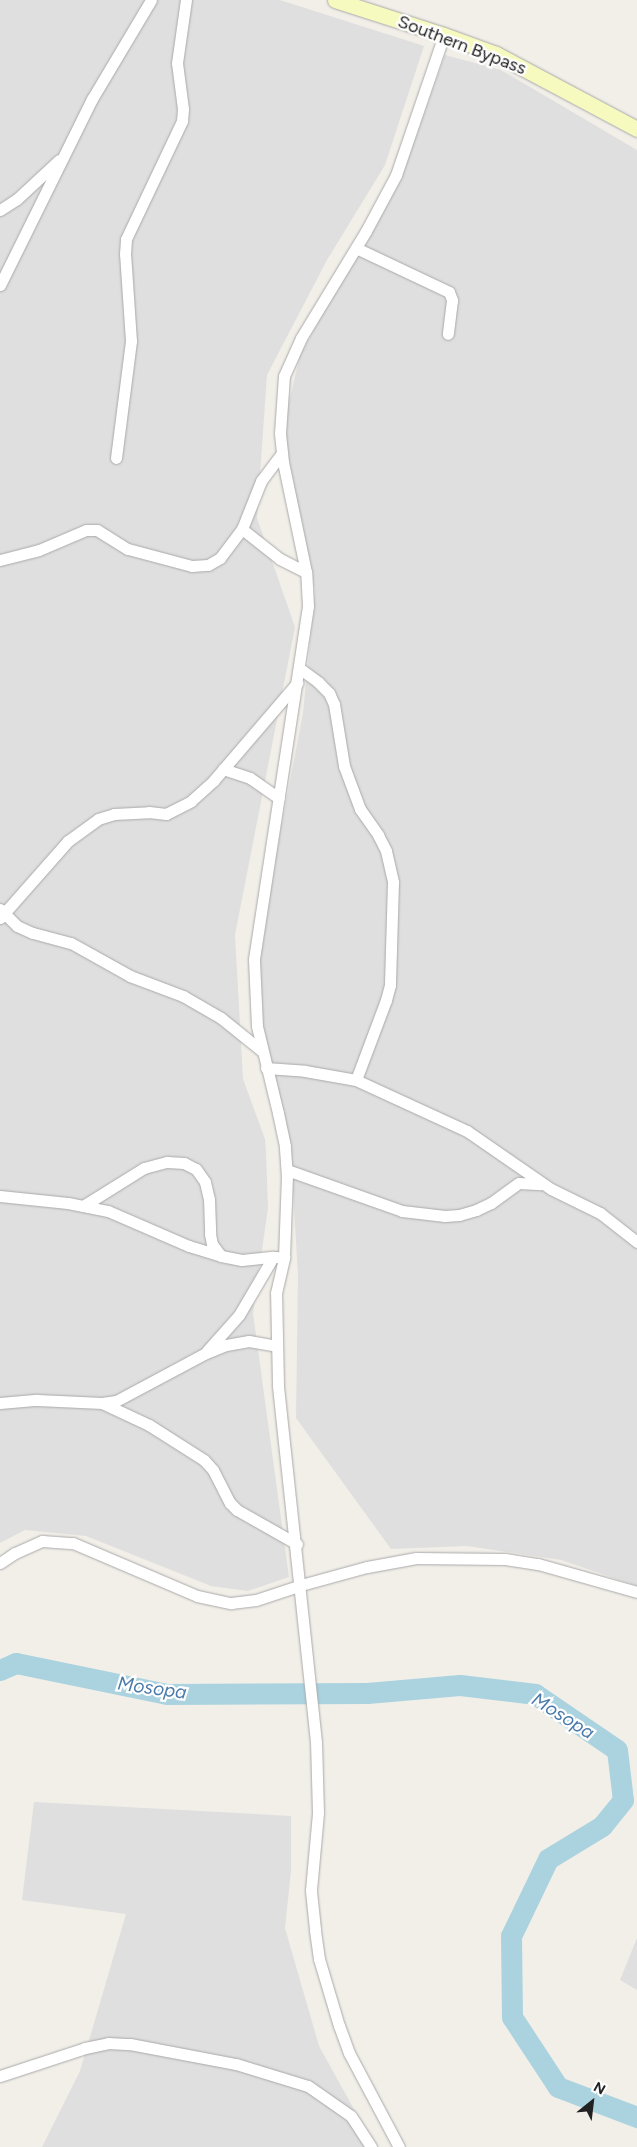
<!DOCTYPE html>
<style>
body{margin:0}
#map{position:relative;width:637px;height:2147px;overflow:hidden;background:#f2efe9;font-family:Figtree,sans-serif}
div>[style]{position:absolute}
.residential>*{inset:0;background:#e0dfdf}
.river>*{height:21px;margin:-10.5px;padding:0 10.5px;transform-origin:10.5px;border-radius:10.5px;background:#aad3df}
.roads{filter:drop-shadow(0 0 1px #a9a9a9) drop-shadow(0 0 1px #a9a9a9)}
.street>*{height:11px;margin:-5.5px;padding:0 5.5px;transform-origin:5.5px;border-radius:5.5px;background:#fff}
.secondary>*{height:15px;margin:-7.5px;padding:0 7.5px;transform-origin:7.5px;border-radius:7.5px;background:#f7fabf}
span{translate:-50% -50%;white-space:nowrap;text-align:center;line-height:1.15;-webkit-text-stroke:4.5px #fff;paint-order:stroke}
.street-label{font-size:18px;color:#222}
.water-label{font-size:19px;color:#4a7aab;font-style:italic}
.north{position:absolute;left:567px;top:2077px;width:50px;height:50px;-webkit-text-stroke:4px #fff;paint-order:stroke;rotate:29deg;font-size:14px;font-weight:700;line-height:20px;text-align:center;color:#222}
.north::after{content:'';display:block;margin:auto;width:18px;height:22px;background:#222;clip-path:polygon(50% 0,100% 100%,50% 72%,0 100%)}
</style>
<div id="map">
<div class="residential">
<i style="clip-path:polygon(0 0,280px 0,424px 46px,385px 165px,327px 260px,267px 375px,257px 518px,295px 627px,235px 935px,243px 1079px,265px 1139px,266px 1151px,268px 1208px,253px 1313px,289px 1577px,248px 1591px,211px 1586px,86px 1536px,25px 1530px,0 1543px)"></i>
<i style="clip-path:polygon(445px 55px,501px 70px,637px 150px,637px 1586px,561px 1560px,467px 1546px,391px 1549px,296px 1418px,298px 1275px,293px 1192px,276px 1094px,260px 1035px,255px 962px,303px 713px,315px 590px,291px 490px,282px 432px,300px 355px,355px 256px,400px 182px)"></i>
<i style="clip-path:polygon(34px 1802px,291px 1816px,291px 1871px,285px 1928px,319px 2046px,375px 2147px,42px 2147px,80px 2071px,126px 1914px,22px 1900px)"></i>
<i style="clip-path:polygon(637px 1938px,637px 1990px,620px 1980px)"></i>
</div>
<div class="river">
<i style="left:0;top:1670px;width:17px;rotate:-24deg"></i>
<i style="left:16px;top:1663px;width:154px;rotate:11.6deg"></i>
<i style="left:167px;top:1694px;width:200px;rotate:-0.3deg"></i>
<i style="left:367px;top:1693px;width:93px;rotate:-4.9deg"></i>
<i style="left:460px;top:1685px;width:76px;rotate:6.8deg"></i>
<i style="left:535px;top:1694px;width:99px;rotate:34.3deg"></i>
<i style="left:617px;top:1750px;width:50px;rotate:83.2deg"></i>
<i style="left:623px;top:1800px;width:33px;rotate:129deg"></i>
<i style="left:602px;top:1826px;width:63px;rotate:148.6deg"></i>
<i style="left:548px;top:1859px;width:85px;rotate:115.7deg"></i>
<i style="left:511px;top:1936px;width:81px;rotate:89.3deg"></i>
<i style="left:512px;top:2017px;width:84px;rotate:56.7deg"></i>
<i style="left:558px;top:2087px;width:85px;rotate:20.8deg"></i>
</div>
<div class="roads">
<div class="street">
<i style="left:0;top:210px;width:20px;rotate:-33deg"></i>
<i style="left:17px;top:199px;width:57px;rotate:-42.9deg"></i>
<i style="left:356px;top:248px;width:103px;rotate:25.3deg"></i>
<i style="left:449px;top:292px;width:9px;rotate:69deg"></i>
<i style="left:452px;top:300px;width:34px;rotate:97deg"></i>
<i style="left:0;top:285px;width:208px;rotate:-63.7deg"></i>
<i style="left:92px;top:99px;width:115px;rotate:-59.2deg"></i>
<i style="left:116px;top:458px;width:118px;rotate:-82.7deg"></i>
<i style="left:131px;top:341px;width:87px;rotate:-93.9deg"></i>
<i style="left:125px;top:254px;width:15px;rotate:-86deg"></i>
<i style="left:126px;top:239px;width:131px;rotate:-64.6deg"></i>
<i style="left:182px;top:121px;width:12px;rotate:-85deg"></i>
<i style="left:183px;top:109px;width:46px;rotate:-97.4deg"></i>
<i style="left:177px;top:63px;width:64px;rotate:-81.9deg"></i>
<i style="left:242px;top:529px;width:48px;rotate:38.3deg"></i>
<i style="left:280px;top:559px;width:29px;rotate:27deg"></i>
<i style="left:0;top:560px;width:40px;rotate:-14.4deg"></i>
<i style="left:39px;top:550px;width:51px;rotate:-23.1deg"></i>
<i style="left:86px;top:530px;width:11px"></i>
<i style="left:97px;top:530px;width:36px;rotate:32deg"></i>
<i style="left:128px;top:549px;width:66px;rotate:14.9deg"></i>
<i style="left:192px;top:566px;width:16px;rotate:-4deg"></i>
<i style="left:208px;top:565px;width:14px;rotate:-30deg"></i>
<i style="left:220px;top:558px;width:36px;rotate:-53deg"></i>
<i style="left:242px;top:529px;width:52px;rotate:-68.4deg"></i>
<i style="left:261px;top:481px;width:35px;rotate:-53deg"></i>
<i style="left:299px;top:668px;width:24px;rotate:36deg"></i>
<i style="left:318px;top:682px;width:16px;rotate:45deg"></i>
<i style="left:329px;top:693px;width:12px;rotate:66deg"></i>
<i style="left:334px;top:704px;width:63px;rotate:80.8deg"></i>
<i style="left:344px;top:766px;width:46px;rotate:69.6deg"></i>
<i style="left:360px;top:809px;width:32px;rotate:55deg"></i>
<i style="left:378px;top:835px;width:18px;rotate:63deg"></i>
<i style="left:386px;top:851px;width:32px;rotate:77deg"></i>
<i style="left:393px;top:882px;width:103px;rotate:91.7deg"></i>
<i style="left:390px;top:985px;width:16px;rotate:105deg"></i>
<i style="left:386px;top:1000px;width:85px;rotate:110.6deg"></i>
<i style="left:223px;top:769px;width:28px;rotate:18deg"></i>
<i style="left:250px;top:778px;width:35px;rotate:35deg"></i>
<i style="left:0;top:909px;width:24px;rotate:45deg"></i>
<i style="left:17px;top:926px;width:17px;rotate:24deg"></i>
<i style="left:33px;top:933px;width:39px;rotate:15deg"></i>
<i style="left:71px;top:943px;width:68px;rotate:29.2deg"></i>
<i style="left:130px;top:976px;width:57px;rotate:20.7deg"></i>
<i style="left:183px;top:996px;width:44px;rotate:30.1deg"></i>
<i style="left:221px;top:1018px;width:53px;rotate:38.8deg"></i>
<i style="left:0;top:918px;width:103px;rotate:-48.6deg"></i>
<i style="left:68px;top:841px;width:37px;rotate:-36deg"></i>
<i style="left:98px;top:819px;width:17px;rotate:-17deg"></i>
<i style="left:114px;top:814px;width:35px;rotate:-3deg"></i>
<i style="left:149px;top:812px;width:17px;rotate:7deg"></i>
<i style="left:166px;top:814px;width:28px;rotate:-27deg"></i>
<i style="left:191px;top:801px;width:31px;rotate:-42deg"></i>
<i style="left:214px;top:780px;width:128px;rotate:-49.4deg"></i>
<i style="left:266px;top:1068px;width:39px;rotate:4deg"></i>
<i style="left:305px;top:1071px;width:52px;rotate:10deg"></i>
<i style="left:356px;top:1080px;width:122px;rotate:24.7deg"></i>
<i style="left:467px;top:1131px;width:102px;rotate:34.6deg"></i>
<i style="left:551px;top:1189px;width:55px;rotate:26.1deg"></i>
<i style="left:600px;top:1213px;width:47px;rotate:38.1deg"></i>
<i style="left:287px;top:1170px;width:122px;rotate:19.6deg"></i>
<i style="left:402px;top:1211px;width:43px;rotate:6.6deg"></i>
<i style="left:445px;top:1216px;width:14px;rotate:-4deg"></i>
<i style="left:459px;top:1215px;width:18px;rotate:-16deg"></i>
<i style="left:476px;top:1210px;width:17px;rotate:-25deg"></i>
<i style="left:491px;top:1203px;width:34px;rotate:-36deg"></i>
<i style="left:519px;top:1183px;width:22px;rotate:3deg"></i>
<i style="left:0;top:1196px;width:68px;rotate:5.9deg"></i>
<i style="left:68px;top:1203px;width:41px;rotate:11.3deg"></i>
<i style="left:108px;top:1211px;width:88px;rotate:23.4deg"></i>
<i style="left:189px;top:1246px;width:34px;rotate:17deg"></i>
<i style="left:221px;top:1256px;width:21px;rotate:11deg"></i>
<i style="left:242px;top:1260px;width:31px;rotate:-6deg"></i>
<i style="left:83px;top:1206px;width:72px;rotate:-31.9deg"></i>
<i style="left:144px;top:1168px;width:24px;rotate:-15deg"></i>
<i style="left:167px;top:1162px;width:17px;rotate:3deg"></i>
<i style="left:184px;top:1163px;width:13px;rotate:27deg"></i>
<i style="left:196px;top:1169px;width:16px;rotate:55deg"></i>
<i style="left:205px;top:1182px;width:17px;rotate:77deg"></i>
<i style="left:209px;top:1199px;width:35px;rotate:88deg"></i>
<i style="left:210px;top:1234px;width:10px;rotate:79deg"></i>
<i style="left:212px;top:1244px;width:15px;rotate:53deg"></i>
<i style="left:207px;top:1351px;width:48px;rotate:-48.4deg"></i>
<i style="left:239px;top:1315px;width:67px;rotate:-59.6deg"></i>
<i style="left:273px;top:1257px;width:4px"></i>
<i style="left:0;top:1403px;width:37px;rotate:-5deg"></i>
<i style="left:37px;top:1400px;width:65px;rotate:2.6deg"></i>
<i style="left:102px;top:1403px;width:14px;rotate:-8deg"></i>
<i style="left:116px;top:1401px;width:100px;rotate:-28.1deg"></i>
<i style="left:204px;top:1354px;width:24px;rotate:-22deg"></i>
<i style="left:226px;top:1345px;width:23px;rotate:-10deg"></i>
<i style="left:249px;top:1341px;width:28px;rotate:10deg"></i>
<i style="left:102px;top:1403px;width:52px;rotate:25.1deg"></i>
<i style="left:149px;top:1425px;width:65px;rotate:32.5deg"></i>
<i style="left:204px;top:1460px;width:13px;rotate:48deg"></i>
<i style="left:213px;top:1470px;width:37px;rotate:63deg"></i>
<i style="left:230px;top:1503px;width:10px;rotate:45deg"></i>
<i style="left:237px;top:1510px;width:69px;rotate:29.5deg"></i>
<i style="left:0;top:1563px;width:18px;rotate:-34deg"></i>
<i style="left:15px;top:1553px;width:30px;rotate:-24deg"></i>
<i style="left:42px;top:1541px;width:31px;rotate:4deg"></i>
<i style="left:73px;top:1543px;width:135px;rotate:23.1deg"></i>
<i style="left:197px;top:1596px;width:35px;rotate:12deg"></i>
<i style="left:231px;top:1603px;width:25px;rotate:-7deg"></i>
<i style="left:256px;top:1600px;width:47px;rotate:-18.4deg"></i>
<i style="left:301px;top:1585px;width:68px;rotate:-15.3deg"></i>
<i style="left:367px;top:1567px;width:50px;rotate:-10.4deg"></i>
<i style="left:416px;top:1558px;width:89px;rotate:0.6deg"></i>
<i style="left:505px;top:1559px;width:33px;rotate:9deg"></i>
<i style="left:538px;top:1564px;width:103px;rotate:15.8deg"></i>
<i style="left:0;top:2076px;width:89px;rotate:-18.2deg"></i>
<i style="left:85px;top:2048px;width:24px;rotate:-12deg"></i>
<i style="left:108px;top:2043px;width:22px;rotate:3deg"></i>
<i style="left:130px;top:2044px;width:108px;rotate:10.7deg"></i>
<i style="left:236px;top:2064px;width:75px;rotate:17deg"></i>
<i style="left:308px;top:2086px;width:52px;rotate:34.9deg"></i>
<i style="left:351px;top:2116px;width:37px;rotate:57deg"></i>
<i style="left:399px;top:2147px;width:106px;rotate:-118deg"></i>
<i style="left:349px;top:2053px;width:29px;rotate:-110deg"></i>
<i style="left:339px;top:2026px;width:70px;rotate:-106.6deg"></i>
<i style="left:319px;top:1959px;width:30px;rotate:-98deg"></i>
<i style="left:315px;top:1929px;width:39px;rotate:-96deg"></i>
<i style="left:311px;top:1890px;width:77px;rotate:-84.8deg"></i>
<i style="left:318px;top:1813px;width:71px;rotate:-91.6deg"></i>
<i style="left:316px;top:1742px;width:359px;rotate:-96.1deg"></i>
<i style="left:278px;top:1385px;width:92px;rotate:-91.2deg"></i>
<i style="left:276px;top:1293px;width:37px;rotate:-77deg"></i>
<i style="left:284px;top:1257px;width:80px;rotate:-87.9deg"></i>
<i style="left:287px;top:1177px;width:31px;rotate:-94deg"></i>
<i style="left:285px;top:1146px;width:34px;rotate:-102deg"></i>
<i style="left:278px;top:1113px;width:89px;rotate:-103.6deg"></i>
<i style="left:257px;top:1026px;width:67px;rotate:-92.6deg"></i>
<i style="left:254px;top:959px;width:357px;rotate:-81.3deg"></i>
<i style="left:308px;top:606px;width:34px;rotate:-93deg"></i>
<i style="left:306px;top:572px;width:112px;rotate:-101.8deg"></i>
<i style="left:283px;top:462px;width:29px;rotate:-96deg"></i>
<i style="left:280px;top:433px;width:57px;rotate:-86deg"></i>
<i style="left:284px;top:376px;width:42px;rotate:-65.9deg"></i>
<i style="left:301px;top:338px;width:125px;rotate:-58.7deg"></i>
<i style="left:366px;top:231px;width:64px;rotate:-61.8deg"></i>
<i style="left:396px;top:175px;width:148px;rotate:-71.1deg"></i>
</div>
<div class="secondary">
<i style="left:335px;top:0;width:114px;rotate:17.8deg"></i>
<i style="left:444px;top:35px;width:55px;rotate:20.1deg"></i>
<i style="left:496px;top:54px;width:160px;rotate:28deg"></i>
</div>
</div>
<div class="street-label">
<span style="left:462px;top:45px;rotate:21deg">Southern Bypass</span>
</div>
<div class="water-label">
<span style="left:152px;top:1688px;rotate:8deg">Mosopa</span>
<span style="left:563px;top:1716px;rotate:32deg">Mosopa</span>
</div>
<div class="north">N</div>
</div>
